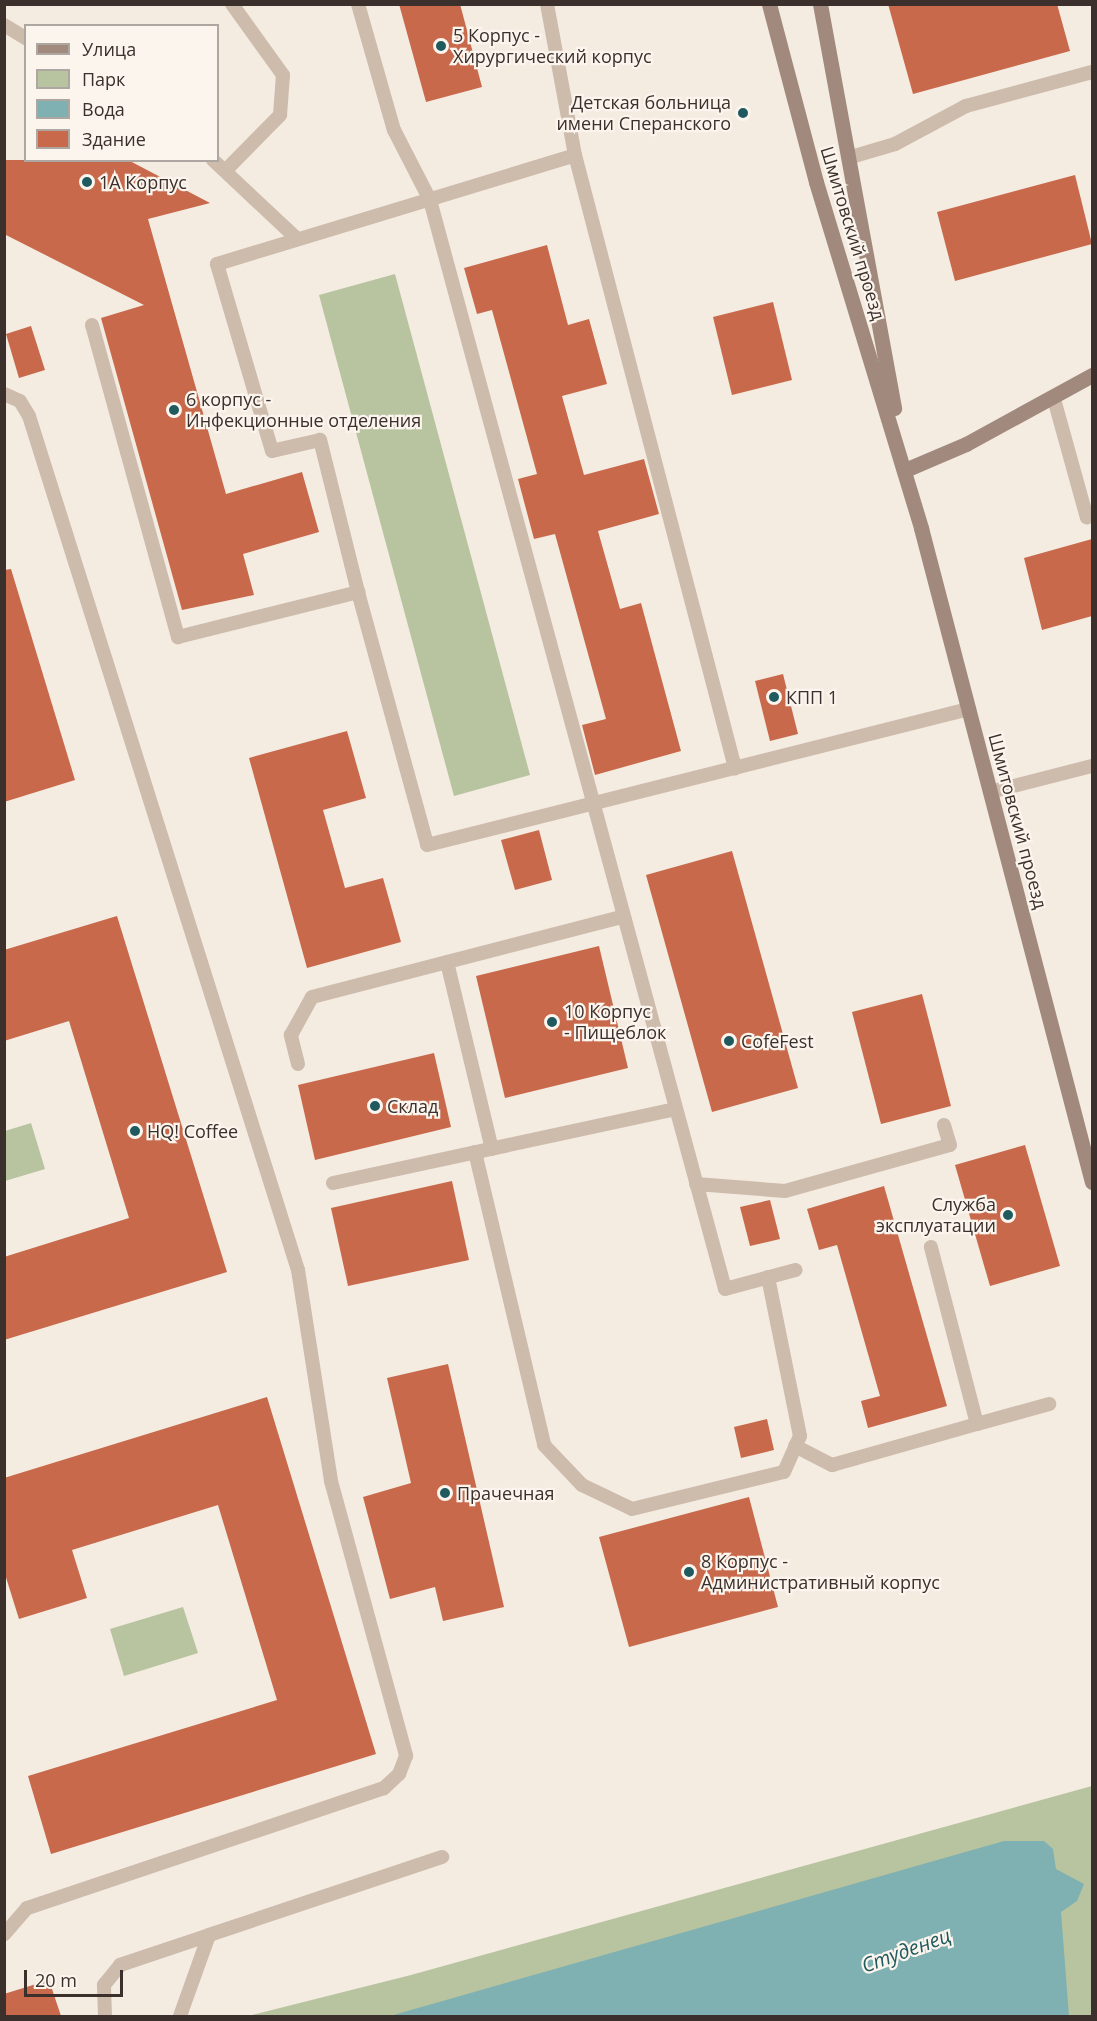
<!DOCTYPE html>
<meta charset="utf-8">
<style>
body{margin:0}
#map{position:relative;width:1097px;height:2021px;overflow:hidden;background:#f4ebe1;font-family:"Open Sans",sans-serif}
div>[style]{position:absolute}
.green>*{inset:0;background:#b8c4a0}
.water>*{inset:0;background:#7fb0b2}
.building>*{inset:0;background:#c8694b}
.lane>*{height:14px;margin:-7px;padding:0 7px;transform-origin:7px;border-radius:7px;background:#cdbbac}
.secondary>*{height:15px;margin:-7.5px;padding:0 7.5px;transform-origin:7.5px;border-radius:7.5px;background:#a18a7d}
.dots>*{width:16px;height:16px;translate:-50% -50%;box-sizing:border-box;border:3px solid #fbf5ee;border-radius:50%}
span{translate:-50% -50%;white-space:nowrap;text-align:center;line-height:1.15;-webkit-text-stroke:4.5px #fbf5ee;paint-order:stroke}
.poi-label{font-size:18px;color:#3b302b}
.left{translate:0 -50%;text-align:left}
.right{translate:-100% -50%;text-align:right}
.street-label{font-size:18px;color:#3b302b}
.water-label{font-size:20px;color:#1f5a5e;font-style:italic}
.frame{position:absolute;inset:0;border:6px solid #3b302b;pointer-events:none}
.legend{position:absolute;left:24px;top:24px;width:195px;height:138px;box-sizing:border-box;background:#fbf5ee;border:2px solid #aea6a0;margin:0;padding:8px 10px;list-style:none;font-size:18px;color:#3b302b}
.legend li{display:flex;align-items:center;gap:12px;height:30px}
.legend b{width:30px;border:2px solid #aea6a0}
.scale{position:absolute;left:24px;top:1970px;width:99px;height:27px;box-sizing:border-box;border:3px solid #3b302b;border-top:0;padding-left:8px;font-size:18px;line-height:21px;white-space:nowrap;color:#3b302b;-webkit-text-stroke:4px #fbf5ee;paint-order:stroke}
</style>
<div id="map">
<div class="green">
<i style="clip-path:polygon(395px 274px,530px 775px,454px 796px,319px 295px)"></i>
<i style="clip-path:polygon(31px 1123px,45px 1169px,5px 1181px,5px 1131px)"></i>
<i style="clip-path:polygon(183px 1607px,198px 1653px,124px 1676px,110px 1629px)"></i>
<i style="clip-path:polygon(1092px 1786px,1092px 2016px,248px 2016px,411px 1975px)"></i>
</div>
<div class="water">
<i style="clip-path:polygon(1004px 1841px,1044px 1841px,1053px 1849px,1056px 1869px,1084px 1884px,1077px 1901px,1061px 1912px,1069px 2016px,390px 2016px)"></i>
</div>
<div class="building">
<i style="clip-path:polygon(399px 4px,460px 4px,482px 87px,426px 102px)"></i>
<i style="clip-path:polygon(888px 4px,1057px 4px,1070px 51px,913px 94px)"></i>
<i style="clip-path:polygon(4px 160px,128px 160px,210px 203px,148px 219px,226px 494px,302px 472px,319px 532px,243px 554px,254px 595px,182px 610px,101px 318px,144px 305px,4px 234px)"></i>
<i style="clip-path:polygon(1075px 175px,1092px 244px,955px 281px,937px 212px)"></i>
<i style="clip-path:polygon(547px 245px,568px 325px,589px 319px,607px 384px,562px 396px,584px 475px,644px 459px,659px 514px,598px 531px,620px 609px,641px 603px,681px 751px,595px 775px,582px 725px,606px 719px,555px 534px,534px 539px,518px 479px,537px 474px,492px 310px,477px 314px,464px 268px)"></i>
<i style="clip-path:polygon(773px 302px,792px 380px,732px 395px,713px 317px)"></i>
<i style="clip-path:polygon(31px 326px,45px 370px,19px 378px,6px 334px)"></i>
<i style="clip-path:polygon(1092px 539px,1092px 616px,1042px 630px,1024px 558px)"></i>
<i style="clip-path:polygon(11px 569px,75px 780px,4px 802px,4px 570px)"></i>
<i style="clip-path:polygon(783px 674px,798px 734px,770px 741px,755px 681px)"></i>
<i style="clip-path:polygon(347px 731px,366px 798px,323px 810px,345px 888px,383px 878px,401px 942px,307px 968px,249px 758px)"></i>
<i style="clip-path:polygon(539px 830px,552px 880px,515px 890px,501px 840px)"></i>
<i style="clip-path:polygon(732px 851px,798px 1088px,712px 1112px,646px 875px)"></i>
<i style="clip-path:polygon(117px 916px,227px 1272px,4px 1340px,4px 1257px,129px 1218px,69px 1021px,4px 1041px,4px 950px)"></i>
<i style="clip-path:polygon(599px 946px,628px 1068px,505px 1098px,476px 976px)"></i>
<i style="clip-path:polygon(922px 994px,951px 1106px,881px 1124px,852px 1012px)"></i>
<i style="clip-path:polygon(434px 1053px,451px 1127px,315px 1160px,298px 1085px)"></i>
<i style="clip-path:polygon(1025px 1145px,1060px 1266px,990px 1286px,955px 1165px)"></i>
<i style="clip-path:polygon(452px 1181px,469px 1260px,348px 1286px,331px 1208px)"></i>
<i style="clip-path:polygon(884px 1186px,947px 1406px,868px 1428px,861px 1401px,880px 1396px,837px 1245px,819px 1250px,807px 1209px)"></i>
<i style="clip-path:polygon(770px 1200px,780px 1239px,750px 1246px,740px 1207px)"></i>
<i style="clip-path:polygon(448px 1364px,504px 1607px,443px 1621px,435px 1587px,390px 1599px,363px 1497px,411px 1483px,387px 1378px)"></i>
<i style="clip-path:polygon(267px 1397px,376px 1754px,51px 1854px,28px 1776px,277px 1700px,218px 1505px,72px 1550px,87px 1598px,19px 1619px,4px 1571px,4px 1478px)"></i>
<i style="clip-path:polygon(767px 1419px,774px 1450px,741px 1458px,734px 1427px)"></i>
<i style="clip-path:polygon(749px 1497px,778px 1607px,629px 1647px,599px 1537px)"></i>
<i style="clip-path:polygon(49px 1980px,61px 2016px,4px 2016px,4px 1994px)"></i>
</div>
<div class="lane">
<i style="left:358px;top:4px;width:131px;rotate:74.1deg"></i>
<i style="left:394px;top:130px;width:79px;rotate:62.8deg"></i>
<i style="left:430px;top:200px;width:1128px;rotate:74.84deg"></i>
<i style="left:725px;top:1289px;width:73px;rotate:-15deg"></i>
<i style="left:547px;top:4px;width:154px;rotate:79.5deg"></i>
<i style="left:575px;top:155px;width:634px;rotate:75.37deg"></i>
<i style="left:4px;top:25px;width:26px;rotate:31deg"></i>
<i style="left:851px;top:157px;width:46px;rotate:-16.5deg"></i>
<i style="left:895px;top:144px;width:81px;rotate:-28.2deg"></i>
<i style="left:966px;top:106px;width:131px;rotate:-15.1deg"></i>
<i style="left:213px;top:160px;width:115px;rotate:43.2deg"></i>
<i style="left:227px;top:169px;width:76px;rotate:-45.5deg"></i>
<i style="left:280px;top:115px;width:40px;rotate:-85.7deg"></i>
<i style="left:283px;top:75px;width:87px;rotate:-125.7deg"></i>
<i style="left:92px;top:325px;width:324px;rotate:74.6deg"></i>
<i style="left:178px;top:637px;width:186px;rotate:-14deg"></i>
<i style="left:358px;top:592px;width:262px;rotate:74.7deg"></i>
<i style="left:427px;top:845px;width:559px;rotate:-14.09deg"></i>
<i style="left:4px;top:394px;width:17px;rotate:24deg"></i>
<i style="left:20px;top:401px;width:17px;rotate:59deg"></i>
<i style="left:29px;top:416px;width:895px;rotate:72.52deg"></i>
<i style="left:298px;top:1270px;width:214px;rotate:81.1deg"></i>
<i style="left:331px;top:1481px;width:285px;rotate:74.7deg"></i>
<i style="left:406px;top:1756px;width:19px;rotate:111deg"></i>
<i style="left:399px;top:1774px;width:21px;rotate:137deg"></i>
<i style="left:384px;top:1788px;width:377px;rotate:161.4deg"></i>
<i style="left:27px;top:1908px;width:35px;rotate:131deg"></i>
<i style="left:1054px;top:399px;width:123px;rotate:74.5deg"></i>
<i style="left:358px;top:592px;width:157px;rotate:-104deg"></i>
<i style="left:320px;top:440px;width:49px;rotate:167.1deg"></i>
<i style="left:272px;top:451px;width:195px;rotate:-106.4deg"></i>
<i style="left:217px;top:264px;width:374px;rotate:-16.9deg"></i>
<i style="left:990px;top:792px;width:105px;rotate:-14.3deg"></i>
<i style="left:447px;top:962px;width:192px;rotate:76.5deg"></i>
<i style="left:298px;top:1064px;width:30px;rotate:-104deg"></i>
<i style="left:291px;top:1035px;width:43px;rotate:-61.1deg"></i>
<i style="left:312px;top:997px;width:319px;rotate:-14.5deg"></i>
<i style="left:475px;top:1152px;width:301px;rotate:76.7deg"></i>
<i style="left:544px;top:1445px;width:55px;rotate:46.5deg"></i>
<i style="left:582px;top:1485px;width:55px;rotate:25.6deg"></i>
<i style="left:632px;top:1509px;width:156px;rotate:-13.7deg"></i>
<i style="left:784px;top:1472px;width:39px;rotate:-66deg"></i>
<i style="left:800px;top:1436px;width:162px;rotate:-101.4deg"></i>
<i style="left:333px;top:1183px;width:350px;rotate:-12.2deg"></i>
<i style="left:696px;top:1184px;width:89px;rotate:4.5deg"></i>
<i style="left:785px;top:1191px;width:171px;rotate:-15.6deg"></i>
<i style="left:950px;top:1145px;width:21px;rotate:-107deg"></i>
<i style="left:977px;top:1424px;width:75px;rotate:-15.5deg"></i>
<i style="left:795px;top:1446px;width:42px;rotate:27.2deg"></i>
<i style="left:832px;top:1465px;width:151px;rotate:-15.8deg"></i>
<i style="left:977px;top:1424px;width:183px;rotate:-104.6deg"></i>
<i style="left:105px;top:2016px;width:31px;rotate:-92deg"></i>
<i style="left:104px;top:1985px;width:26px;rotate:-51deg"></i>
<i style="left:120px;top:1965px;width:94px;rotate:-18.6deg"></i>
<i style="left:180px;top:2016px;width:86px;rotate:-70.3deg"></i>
<i style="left:209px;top:1935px;width:246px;rotate:-18.5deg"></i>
</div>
<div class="secondary">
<i style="left:769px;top:4px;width:184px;rotate:75.2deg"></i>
<i style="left:816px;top:182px;width:362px;rotate:73.1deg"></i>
<i style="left:921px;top:528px;width:676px;rotate:75.35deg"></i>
<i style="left:820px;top:4px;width:411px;rotate:79.6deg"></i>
<i style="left:905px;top:470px;width:66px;rotate:-23.1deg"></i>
<i style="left:966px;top:444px;width:144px;rotate:-28.7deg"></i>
</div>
<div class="dots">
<i style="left:441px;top:46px;background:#1f5a5e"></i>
<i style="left:743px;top:113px;background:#1f5a5e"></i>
<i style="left:87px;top:182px;background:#1f5a5e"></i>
<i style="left:174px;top:410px;background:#1f5a5e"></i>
<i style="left:774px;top:697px;background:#1f5a5e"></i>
<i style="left:552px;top:1022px;background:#1f5a5e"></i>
<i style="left:729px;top:1041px;background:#1f5a5e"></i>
<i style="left:375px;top:1106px;background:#1f5a5e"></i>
<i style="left:135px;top:1131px;background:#1f5a5e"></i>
<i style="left:1008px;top:1215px;background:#1f5a5e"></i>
<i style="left:445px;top:1493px;background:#1f5a5e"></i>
<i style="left:689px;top:1572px;background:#1f5a5e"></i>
</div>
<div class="poi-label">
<span class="left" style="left:453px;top:46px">5 Корпус -<br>Хирургический корпус</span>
<span class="right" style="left:731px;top:113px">Детская больница<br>имени Сперанского</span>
<span class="left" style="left:99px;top:182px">1А Корпус</span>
<span class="left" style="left:186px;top:410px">6 корпус -<br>Инфекционные отделения</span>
<span class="left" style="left:786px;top:697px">КПП 1</span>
<span class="left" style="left:564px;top:1022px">10 Корпус<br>- Пищеблок</span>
<span class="left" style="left:741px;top:1041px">CofeFest</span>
<span class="left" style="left:387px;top:1106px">Склад</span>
<span class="left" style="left:147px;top:1131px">HQ! Coffee</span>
<span class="right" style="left:996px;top:1215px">Служба<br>эксплуатации</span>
<span class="left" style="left:457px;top:1493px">Прачечная</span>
<span class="left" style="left:701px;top:1572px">8 Корпус -<br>Административный корпус</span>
</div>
<div class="street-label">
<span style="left:853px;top:233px;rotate:73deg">Шмитовский проезд</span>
<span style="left:1018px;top:821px;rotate:75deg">Шмитовский проезд</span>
</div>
<div class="water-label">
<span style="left:906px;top:1950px;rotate:-20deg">Студенец</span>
</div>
<div class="frame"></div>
<ul class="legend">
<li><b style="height:8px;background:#a18a7d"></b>Улица</li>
<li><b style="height:16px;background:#b8c4a0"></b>Парк</li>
<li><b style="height:16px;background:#7fb0b2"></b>Вода</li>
<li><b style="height:16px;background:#c8694b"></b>Здание</li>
</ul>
<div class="scale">20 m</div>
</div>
